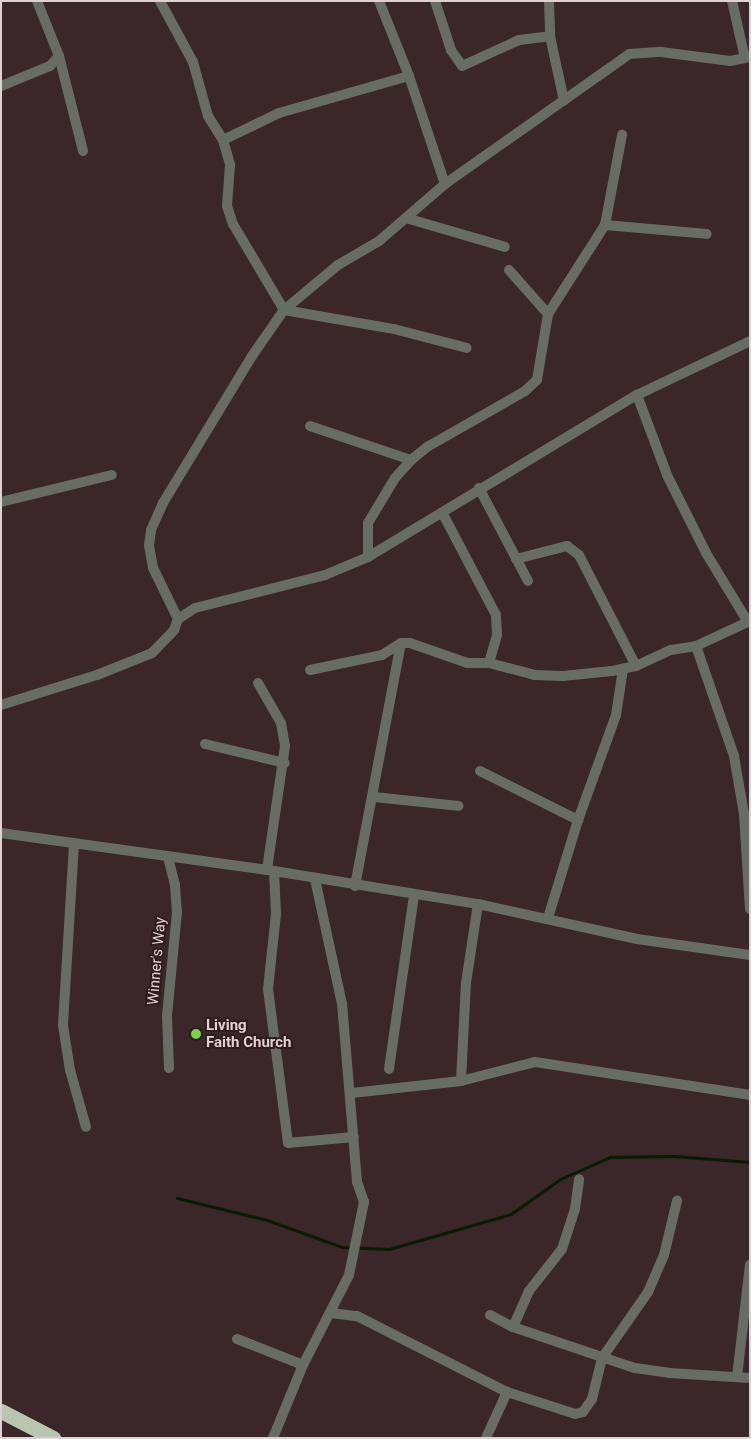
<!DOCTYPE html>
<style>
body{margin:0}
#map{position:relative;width:751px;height:1439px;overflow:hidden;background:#3b2629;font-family:Roboto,sans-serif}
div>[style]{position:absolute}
.stream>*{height:3px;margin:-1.5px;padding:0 1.5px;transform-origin:1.5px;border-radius:1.5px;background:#0b1b03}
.street>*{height:10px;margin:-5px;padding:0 5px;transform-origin:5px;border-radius:5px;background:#676d64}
.highway>*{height:15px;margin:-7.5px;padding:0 7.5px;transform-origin:7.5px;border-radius:7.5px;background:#b8c6b1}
.dots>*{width:14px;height:14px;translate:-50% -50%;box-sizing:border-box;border:2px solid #301c20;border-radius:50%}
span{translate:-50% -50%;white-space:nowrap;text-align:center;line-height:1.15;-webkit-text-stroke:4px #301c20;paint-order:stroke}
.street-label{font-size:15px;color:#dfd1d3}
.poi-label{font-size:15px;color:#dfd1d3;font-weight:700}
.left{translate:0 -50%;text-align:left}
.frame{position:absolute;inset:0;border:2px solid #dfd1d3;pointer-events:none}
</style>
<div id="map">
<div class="stream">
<i style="left:177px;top:1198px;width:93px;rotate:13.7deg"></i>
<i style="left:267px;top:1220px;width:80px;rotate:19.8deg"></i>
<i style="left:342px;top:1247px;width:47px;rotate:2.4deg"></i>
<i style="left:389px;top:1249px;width:127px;rotate:-16deg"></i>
<i style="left:511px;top:1214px;width:60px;rotate:-35.5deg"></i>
<i style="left:560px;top:1179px;width:55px;rotate:-23.7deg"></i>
<i style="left:610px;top:1157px;width:64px;rotate:-0.9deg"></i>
<i style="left:674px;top:1156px;width:76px;rotate:4.5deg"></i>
</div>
<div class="street">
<i style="left:37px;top:1px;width:59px;rotate:68.2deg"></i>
<i style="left:59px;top:56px;width:98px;rotate:75.8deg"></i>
<i style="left:160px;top:1px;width:69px;rotate:61.6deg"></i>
<i style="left:193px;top:62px;width:56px;rotate:74.5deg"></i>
<i style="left:208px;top:116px;width:28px;rotate:58deg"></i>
<i style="left:223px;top:140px;width:26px;rotate:74deg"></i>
<i style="left:230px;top:165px;width:41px;rotate:94.2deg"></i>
<i style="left:227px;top:206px;width:19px;rotate:72deg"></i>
<i style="left:233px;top:224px;width:100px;rotate:59.3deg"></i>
<i style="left:284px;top:310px;width:112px;rotate:9.8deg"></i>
<i style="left:394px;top:329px;width:75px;rotate:14.6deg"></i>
<i style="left:379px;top:1px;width:81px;rotate:68.2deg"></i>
<i style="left:409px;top:76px;width:114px;rotate:71.6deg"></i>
<i style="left:435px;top:1px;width:52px;rotate:71.9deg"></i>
<i style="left:451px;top:50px;width:19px;rotate:55deg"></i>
<i style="left:462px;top:66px;width:63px;rotate:-24.5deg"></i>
<i style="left:519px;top:40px;width:31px;rotate:-7deg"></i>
<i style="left:549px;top:1px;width:35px;rotate:88deg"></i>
<i style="left:550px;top:36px;width:66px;rotate:77.8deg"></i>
<i style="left:732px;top:1px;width:58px;rotate:77.2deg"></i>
<i style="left:1px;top:86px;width:53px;rotate:-22.2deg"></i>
<i style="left:50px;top:66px;width:13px;rotate:-48deg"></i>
<i style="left:223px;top:140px;width:62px;rotate:-25.7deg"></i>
<i style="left:279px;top:113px;width:135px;rotate:-15.9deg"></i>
<i style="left:406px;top:218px;width:103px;rotate:16.3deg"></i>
<i style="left:605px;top:225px;width:102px;rotate:5deg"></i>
<i style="left:509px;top:270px;width:59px;rotate:48.4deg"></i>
<i style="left:637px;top:395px;width:85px;rotate:69.4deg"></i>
<i style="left:667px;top:475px;width:87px;rotate:63.4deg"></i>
<i style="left:706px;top:553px;width:81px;rotate:58.7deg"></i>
<i style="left:310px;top:426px;width:107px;rotate:18.6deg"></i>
<i style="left:479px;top:488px;width:105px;rotate:62.2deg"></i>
<i style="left:1px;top:502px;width:114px;rotate:-13.7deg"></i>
<i style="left:368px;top:557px;width:34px;rotate:-90deg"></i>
<i style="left:368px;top:523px;width:52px;rotate:-59deg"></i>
<i style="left:395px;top:478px;width:24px;rotate:-48deg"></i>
<i style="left:411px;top:460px;width:21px;rotate:-39deg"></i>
<i style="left:427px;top:447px;width:113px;rotate:-29.7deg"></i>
<i style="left:525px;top:391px;width:16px;rotate:-43deg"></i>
<i style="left:537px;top:380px;width:67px;rotate:-80.5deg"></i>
<i style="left:548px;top:314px;width:106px;rotate:-57.4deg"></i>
<i style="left:605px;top:225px;width:92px;rotate:-79.3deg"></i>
<i style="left:516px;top:559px;width:53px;rotate:-14.3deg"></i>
<i style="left:567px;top:546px;width:15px;rotate:37deg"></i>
<i style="left:579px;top:555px;width:125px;rotate:62.8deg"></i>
<i style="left:178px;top:619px;width:20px;rotate:-33deg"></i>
<i style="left:195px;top:608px;width:134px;rotate:-14.2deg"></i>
<i style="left:325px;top:575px;width:47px;rotate:-22.7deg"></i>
<i style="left:368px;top:557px;width:314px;rotate:-31.1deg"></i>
<i style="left:637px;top:395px;width:125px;rotate:-25.5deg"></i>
<i style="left:750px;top:621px;width:60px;rotate:155.2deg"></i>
<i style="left:696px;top:646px;width:116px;rotate:70.9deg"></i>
<i style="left:734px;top:756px;width:59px;rotate:80.2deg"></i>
<i style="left:744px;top:814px;width:95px;rotate:86.4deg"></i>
<i style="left:489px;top:663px;width:48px;rotate:14.6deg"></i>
<i style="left:535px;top:675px;width:28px;rotate:2deg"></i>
<i style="left:563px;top:676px;width:49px;rotate:-5.8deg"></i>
<i style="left:612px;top:671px;width:25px;rotate:-12deg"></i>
<i style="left:636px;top:666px;width:38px;rotate:-25deg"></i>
<i style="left:671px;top:650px;width:25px;rotate:-9deg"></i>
<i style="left:310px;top:670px;width:74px;rotate:-11.8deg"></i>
<i style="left:382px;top:655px;width:22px;rotate:-32deg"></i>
<i style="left:401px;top:643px;width:9px"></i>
<i style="left:410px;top:643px;width:60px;rotate:19.3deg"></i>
<i style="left:467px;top:663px;width:22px"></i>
<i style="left:489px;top:663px;width:29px;rotate:-74deg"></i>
<i style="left:497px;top:635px;width:20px;rotate:-93deg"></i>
<i style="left:496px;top:615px;width:114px;rotate:-117.7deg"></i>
<i style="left:258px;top:683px;width:46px;rotate:60.1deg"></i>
<i style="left:281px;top:723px;width:23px;rotate:80deg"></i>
<i style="left:285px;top:746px;width:125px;rotate:98.3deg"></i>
<i style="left:1px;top:705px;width:101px;rotate:-17.4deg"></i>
<i style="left:97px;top:675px;width:59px;rotate:-21.8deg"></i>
<i style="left:152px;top:653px;width:32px;rotate:-46deg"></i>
<i style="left:174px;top:630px;width:12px;rotate:-70deg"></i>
<i style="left:178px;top:619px;width:57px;rotate:-116.1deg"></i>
<i style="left:153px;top:568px;width:23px;rotate:-100deg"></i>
<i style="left:149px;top:545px;width:15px;rotate:-82deg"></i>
<i style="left:151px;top:530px;width:30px;rotate:-66deg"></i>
<i style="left:163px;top:503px;width:172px;rotate:-58.8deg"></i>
<i style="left:252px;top:356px;width:56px;rotate:-55.2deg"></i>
<i style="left:284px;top:310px;width:70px;rotate:-39.8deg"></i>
<i style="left:338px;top:265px;width:48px;rotate:-30.3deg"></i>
<i style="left:379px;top:241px;width:87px;rotate:-40.8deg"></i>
<i style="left:445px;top:184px;width:225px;rotate:-35.2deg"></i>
<i style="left:629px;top:54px;width:32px;rotate:-4deg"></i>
<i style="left:661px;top:52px;width:70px;rotate:7.4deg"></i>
<i style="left:730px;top:61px;width:20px;rotate:-11deg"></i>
<i style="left:205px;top:744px;width:82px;rotate:13.4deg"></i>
<i style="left:480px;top:771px;width:110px;rotate:26.6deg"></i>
<i style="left:374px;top:797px;width:85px;rotate:6deg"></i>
<i style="left:1px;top:833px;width:276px;rotate:7.9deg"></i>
<i style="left:274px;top:871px;width:207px;rotate:9.2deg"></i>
<i style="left:478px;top:904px;width:163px;rotate:12.4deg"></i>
<i style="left:637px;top:939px;width:114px;rotate:8.1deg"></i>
<i style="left:74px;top:844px;width:181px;rotate:93.5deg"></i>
<i style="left:63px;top:1025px;width:46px;rotate:81.2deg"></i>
<i style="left:70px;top:1070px;width:59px;rotate:74.3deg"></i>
<i style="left:168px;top:857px;width:29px;rotate:76deg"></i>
<i style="left:175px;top:885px;width:27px;rotate:86deg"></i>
<i style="left:177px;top:912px;width:104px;rotate:95.5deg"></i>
<i style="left:167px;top:1016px;width:52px;rotate:87.8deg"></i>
<i style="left:274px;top:871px;width:43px;rotate:87.3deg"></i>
<i style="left:276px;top:914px;width:75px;rotate:96.1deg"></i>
<i style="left:268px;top:989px;width:155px;rotate:82.6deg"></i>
<i style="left:288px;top:1143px;width:66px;rotate:-5.2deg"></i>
<i style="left:355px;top:886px;width:247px;rotate:-79.3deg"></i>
<i style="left:548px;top:918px;width:102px;rotate:-73deg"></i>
<i style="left:578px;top:820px;width:112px;rotate:-70.1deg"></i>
<i style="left:616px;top:715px;width:47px;rotate:-81.3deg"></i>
<i style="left:389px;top:1069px;width:176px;rotate:-81.8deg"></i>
<i style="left:461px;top:1081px;width:98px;rotate:-87.1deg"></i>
<i style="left:466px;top:983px;width:80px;rotate:-81.4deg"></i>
<i style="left:352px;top:1093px;width:110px;rotate:-6.3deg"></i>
<i style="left:461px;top:1081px;width:76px;rotate:-14.4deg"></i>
<i style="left:535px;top:1062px;width:218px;rotate:8.7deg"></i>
<i style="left:331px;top:1313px;width:26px;rotate:7deg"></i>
<i style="left:357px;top:1316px;width:168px;rotate:26.9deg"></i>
<i style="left:507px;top:1392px;width:71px;rotate:17.9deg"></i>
<i style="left:575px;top:1414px;width:8px;rotate:-14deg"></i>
<i style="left:583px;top:1412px;width:16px;rotate:-55deg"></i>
<i style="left:592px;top:1399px;width:42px;rotate:-76.3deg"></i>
<i style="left:602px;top:1358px;width:80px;rotate:-55.1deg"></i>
<i style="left:648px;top:1292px;width:40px;rotate:-66.6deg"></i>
<i style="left:664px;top:1255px;width:56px;rotate:-76.5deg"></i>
<i style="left:490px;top:1315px;width:26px;rotate:28deg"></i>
<i style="left:513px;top:1327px;width:129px;rotate:18.6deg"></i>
<i style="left:635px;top:1368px;width:34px;rotate:8deg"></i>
<i style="left:669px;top:1373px;width:81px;rotate:3.5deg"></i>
<i style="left:513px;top:1327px;width:39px;rotate:-66deg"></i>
<i style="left:529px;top:1291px;width:53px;rotate:-51.8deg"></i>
<i style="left:562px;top:1249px;width:42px;rotate:-72deg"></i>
<i style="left:575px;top:1209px;width:30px;rotate:-82deg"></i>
<i style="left:237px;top:1339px;width:71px;rotate:21.5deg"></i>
<i style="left:737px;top:1377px;width:113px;rotate:-83.4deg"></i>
<i style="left:273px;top:1438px;width:79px;rotate:-67.7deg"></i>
<i style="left:303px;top:1365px;width:101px;rotate:-62.9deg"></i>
<i style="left:349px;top:1275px;width:75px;rotate:-78.4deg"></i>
<i style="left:364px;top:1202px;width:21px;rotate:-109deg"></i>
<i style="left:357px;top:1182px;width:179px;rotate:-94.8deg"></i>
<i style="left:342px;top:1004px;width:128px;rotate:-102.2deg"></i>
<i style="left:486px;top:1438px;width:51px;rotate:-65.5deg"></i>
</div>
<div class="highway">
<i style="left:1px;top:1411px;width:59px;rotate:27.4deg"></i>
</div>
<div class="dots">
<i style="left:196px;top:1034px;background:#81d050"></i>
</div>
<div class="street-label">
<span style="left:157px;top:961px;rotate:-85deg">Winner's Way</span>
</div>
<div class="poi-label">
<span class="left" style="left:206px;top:1034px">Living<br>Faith Church</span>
</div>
<div class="frame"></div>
</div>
